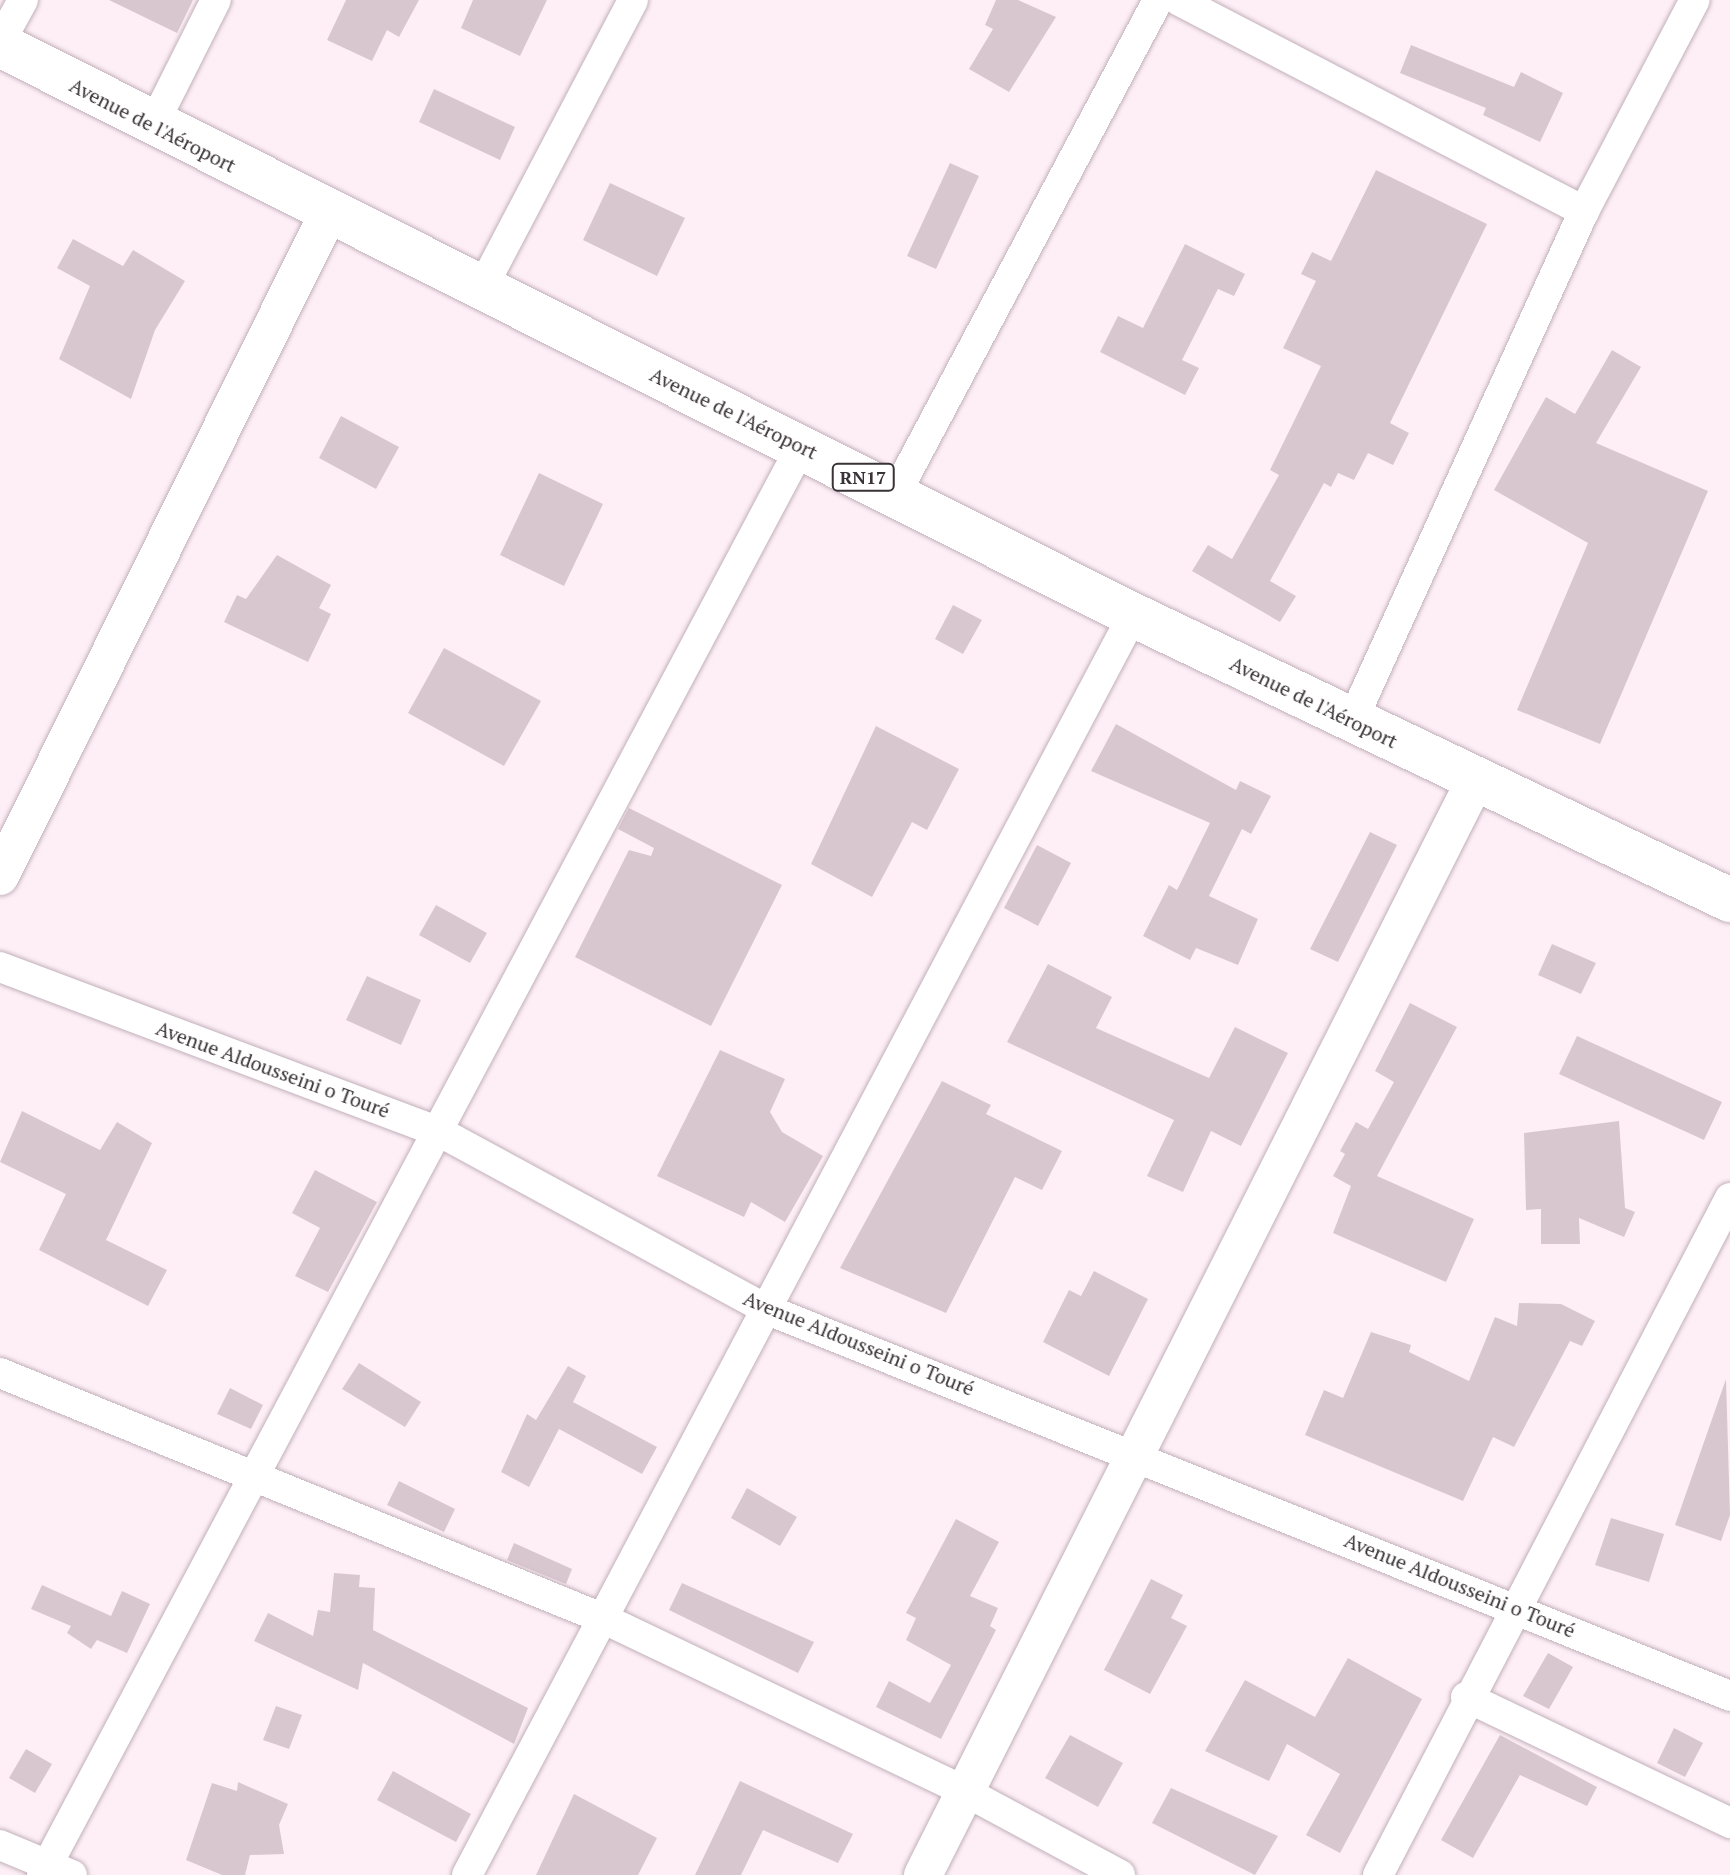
<!DOCTYPE html>
<meta charset="utf-8">
<style>
body{margin:0}
#map{position:relative;width:1730px;height:1875px;overflow:hidden;background:#feeff7;font-family:"PT Serif",serif}
div>[style]{position:absolute}
.building>*{inset:0;background:#d9c7d0}
.roads{filter:drop-shadow(0 0 2px #c1b0b9) drop-shadow(0 0 2px #c1b0b9)}
.minor>*{height:30px;margin:-15px;padding:0 15px;transform-origin:15px;border-radius:15px;background:#fff}
.tertiary>*{height:38px;margin:-19px;padding:0 19px;transform-origin:19px;border-radius:19px;background:#fff}
.primary>*{height:44px;margin:-22px;padding:0 22px;transform-origin:22px;border-radius:22px;background:#fff}
span{translate:-50% -50%;white-space:nowrap;text-align:center;line-height:1.15;-webkit-text-stroke:7px #fff;paint-order:stroke}
.shield-label span{padding:2px 6px;background:#fff;border:2px solid;border-radius:6px;-webkit-text-stroke-width:0}
.shield-label{font-size:18px;color:#393236;font-weight:700}
.street-label{font-size:20px;color:#393236}
</style>
<div id="map">
<div class="building">
<i style="clip-path:polygon(109px 0,193px 0,177px 33px)"></i>
<i style="clip-path:polygon(346px 0,419px 0,399px 37px,387px 30px,372px 61px,327px 40px)"></i>
<i style="clip-path:polygon(473px 0,547px 0,520px 56px,461px 28px)"></i>
<i style="clip-path:polygon(996px 0,1018px 0,1056px 17px,1009px 92px,969px 69px,993px 29px,985px 25px)"></i>
<i style="clip-path:polygon(1411px 45px,1514px 87px,1521px 72px,1563px 93px,1540px 142px,1483px 115px,1486px 108px,1400px 73px)"></i>
<i style="clip-path:polygon(434px 89px,515px 127px,500px 160px,419px 122px)"></i>
<i style="clip-path:polygon(950px 163px,979px 176px,936px 269px,907px 256px)"></i>
<i style="clip-path:polygon(1376px 170px,1487px 224px,1390px 423px,1409px 433px,1393px 465px,1368px 453px,1354px 480px,1338px 473px,1331px 487px,1324px 483px,1270px 581px,1296px 596px,1280px 622px,1192px 571px,1208px 545px,1232px 559px,1279px 475px,1270px 470px,1321px 366px,1283px 348px,1316px 281px,1301px 274px,1312px 252px,1331px 261px)"></i>
<i style="clip-path:polygon(610px 183px,685px 218px,657px 276px,583px 240px)"></i>
<i style="clip-path:polygon(73px 239px,123px 266px,133px 250px,185px 281px,155px 330px,131px 399px,59px 359px,90px 286px,57px 268px)"></i>
<i style="clip-path:polygon(1185px 244px,1245px 274px,1234px 296px,1218px 289px,1182px 360px,1199px 368px,1185px 395px,1100px 352px,1118px 316px,1143px 328px)"></i>
<i style="clip-path:polygon(1612px 350px,1641px 367px,1596px 443px,1708px 491px,1600px 744px,1517px 710px,1588px 543px,1494px 490px,1546px 397px,1575px 414px)"></i>
<i style="clip-path:polygon(341px 416px,399px 447px,376px 489px,319px 458px)"></i>
<i style="clip-path:polygon(539px 473px,603px 504px,564px 586px,500px 555px)"></i>
<i style="clip-path:polygon(277px 555px,331px 585px,319px 608px,331px 614px,308px 662px,224px 622px,237px 595px,246px 599px)"></i>
<i style="clip-path:polygon(953px 605px,982px 620px,963px 654px,935px 639px)"></i>
<i style="clip-path:polygon(444px 648px,541px 701px,504px 766px,408px 713px)"></i>
<i style="clip-path:polygon(1116px 724px,1236px 790px,1240px 781px,1271px 796px,1251px 834px,1242px 829px,1209px 896px,1258px 919px,1238px 965px,1196px 948px,1190px 960px,1143px 936px,1169px 885px,1177px 890px,1210px 823px,1091px 771px)"></i>
<i style="clip-path:polygon(876px 726px,959px 769px,927px 830px,912px 822px,872px 897px,811px 864px)"></i>
<i style="clip-path:polygon(629px 808px,782px 885px,711px 1026px,575px 957px,629px 850px,651px 856px,654px 848px,618px 829px)"></i>
<i style="clip-path:polygon(1370px 832px,1397px 845px,1338px 962px,1310px 949px)"></i>
<i style="clip-path:polygon(1037px 845px,1071px 863px,1038px 926px,1004px 908px)"></i>
<i style="clip-path:polygon(436px 905px,487px 933px,470px 963px,419px 935px)"></i>
<i style="clip-path:polygon(1552px 944px,1596px 963px,1581px 994px,1538px 975px)"></i>
<i style="clip-path:polygon(1048px 964px,1112px 997px,1096px 1028px,1209px 1078px,1235px 1027px,1288px 1053px,1241px 1146px,1211px 1131px,1183px 1192px,1147px 1176px,1174px 1120px,1007px 1042px)"></i>
<i style="clip-path:polygon(367px 976px,421px 1000px,401px 1045px,346px 1020px)"></i>
<i style="clip-path:polygon(1410px 1003px,1457px 1027px,1377px 1176px,1474px 1219px,1446px 1282px,1333px 1233px,1351px 1186px,1333px 1176px,1345px 1154px,1340px 1151px,1356px 1122px,1368px 1129px,1394px 1082px,1375px 1071px)"></i>
<i style="clip-path:polygon(1577px 1036px,1722px 1102px,1704px 1140px,1559px 1074px)"></i>
<i style="clip-path:polygon(720px 1050px,785px 1079px,770px 1112px,782px 1132px,823px 1156px,785px 1222px,751px 1202px,744px 1217px,657px 1176px)"></i>
<i style="clip-path:polygon(942px 1081px,991px 1105px,986px 1114px,1062px 1151px,1042px 1190px,1015px 1177px,946px 1313px,840px 1268px)"></i>
<i style="clip-path:polygon(22px 1111px,100px 1150px,117px 1122px,152px 1143px,106px 1240px,167px 1270px,148px 1306px,39px 1250px,66px 1194px,0 1162px)"></i>
<i style="clip-path:polygon(1619px 1121px,1625px 1208px,1635px 1212px,1624px 1237px,1579px 1218px,1580px 1244px,1541px 1244px,1541px 1209px,1526px 1210px,1524px 1133px)"></i>
<i style="clip-path:polygon(315px 1170px,377px 1202px,328px 1292px,295px 1276px,320px 1228px,292px 1213px)"></i>
<i style="clip-path:polygon(1094px 1271px,1148px 1299px,1109px 1376px,1043px 1342px,1069px 1290px,1081px 1296px)"></i>
<i style="clip-path:polygon(1519px 1303px,1561px 1304px,1595px 1321px,1582px 1346px,1570px 1341px,1514px 1447px,1493px 1437px,1463px 1501px,1305px 1435px,1324px 1390px,1343px 1398px,1371px 1332px,1411px 1345px,1409px 1352px,1469px 1381px,1495px 1317px,1517px 1326px)"></i>
<i style="clip-path:polygon(359px 1363px,421px 1402px,405px 1427px,342px 1389px)"></i>
<i style="clip-path:polygon(568px 1366px,586px 1376px,573px 1402px,657px 1447px,642px 1474px,559px 1429px,529px 1487px,501px 1472px,527px 1414px,536px 1420px)"></i>
<i style="clip-path:polygon(1726px 1379px,1730px 1515px,1721px 1541px,1675px 1525px)"></i>
<i style="clip-path:polygon(230px 1388px,263px 1405px,251px 1429px,217px 1414px)"></i>
<i style="clip-path:polygon(399px 1481px,455px 1509px,444px 1532px,387px 1505px)"></i>
<i style="clip-path:polygon(747px 1488px,797px 1517px,780px 1546px,731px 1518px)"></i>
<i style="clip-path:polygon(1611px 1518px,1664px 1534px,1649px 1582px,1595px 1565px)"></i>
<i style="clip-path:polygon(956px 1519px,999px 1542px,970px 1596px,998px 1608px,990px 1626px,996px 1630px,941px 1739px,876px 1707px,889px 1681px,930px 1703px,951px 1665px,906px 1640px,916px 1618px,906px 1613px)"></i>
<i style="clip-path:polygon(514px 1543px,572px 1569px,566px 1584px,507px 1560px)"></i>
<i style="clip-path:polygon(334px 1573px,360px 1575px,359px 1587px,375px 1588px,373px 1630px,528px 1708px,514px 1744px,363px 1663px,358px 1690px,254px 1641px,268px 1613px,313px 1636px,318px 1610px,330px 1612px)"></i>
<i style="clip-path:polygon(1151px 1579px,1183px 1595px,1171px 1618px,1187px 1626px,1150px 1694px,1104px 1670px)"></i>
<i style="clip-path:polygon(682px 1583px,814px 1642px,798px 1673px,669px 1610px)"></i>
<i style="clip-path:polygon(42px 1585px,111px 1616px,122px 1591px,150px 1604px,127px 1653px,97px 1640px,91px 1649px,67px 1633px,71px 1626px,31px 1609px)"></i>
<i style="clip-path:polygon(1548px 1653px,1573px 1667px,1549px 1709px,1523px 1696px)"></i>
<i style="clip-path:polygon(1348px 1658px,1422px 1699px,1340px 1853px,1306px 1835px,1340px 1774px,1287px 1744px,1269px 1781px,1205px 1751px,1245px 1680px,1315px 1717px)"></i>
<i style="clip-path:polygon(276px 1706px,302px 1715px,289px 1749px,263px 1740px)"></i>
<i style="clip-path:polygon(1674px 1728px,1703px 1743px,1685px 1777px,1657px 1763px)"></i>
<i style="clip-path:polygon(1070px 1735px,1123px 1763px,1098px 1807px,1045px 1778px)"></i>
<i style="clip-path:polygon(1500px 1735px,1597px 1787px,1587px 1806px,1520px 1775px,1473px 1858px,1441px 1840px)"></i>
<i style="clip-path:polygon(26px 1749px,52px 1764px,35px 1793px,9px 1778px)"></i>
<i style="clip-path:polygon(393px 1771px,471px 1814px,456px 1842px,377px 1800px)"></i>
<i style="clip-path:polygon(740px 1781px,853px 1834px,838px 1863px,763px 1830px,741px 1875px,695px 1875px)"></i>
<i style="clip-path:polygon(238px 1782px,288px 1804px,279px 1825px,284px 1854px,250px 1855px,245px 1875px,222px 1875px,186px 1860px,212px 1783px,237px 1791px)"></i>
<i style="clip-path:polygon(1171px 1788px,1278px 1836px,1255px 1875px,1152px 1823px)"></i>
<i style="clip-path:polygon(574px 1794px,657px 1838px,638px 1875px,536px 1875px)"></i>
</div>
<div class="roads">
<div class="minor">
<i style="left:1178px;top:0;width:458px;rotate:27.5deg"></i>
<i style="left:0;top:42px;width:48px;rotate:-61.3deg"></i>
<i style="left:153px;top:125px;width:140px;rotate:-63.3deg"></i>
<i style="left:482px;top:288px;width:325px;rotate:-62.3deg"></i>
<i style="left:896px;top:493px;width:558px;rotate:-62.01deg"></i>
<i style="left:1353px;top:719px;width:558px;rotate:-65.55deg"></i>
<i style="left:1584px;top:211px;width:238px;rotate:-62.3deg"></i>
<i style="left:0;top:967px;width:470px;rotate:20.6deg"></i>
<i style="left:440px;top:1132px;width:373px;rotate:28.5deg"></i>
<i style="left:768px;top:1310px;width:1037px;rotate:21.86deg"></i>
<i style="left:0;top:1373px;width:650px;rotate:22.15deg"></i>
<i style="left:602px;top:1618px;width:403px;rotate:25.5deg"></i>
<i style="left:966px;top:1792px;width:175px;rotate:28.3deg"></i>
<i style="left:1466px;top:1697px;width:293px;rotate:25.5deg"></i>
<i style="left:0;top:1845px;width:78px;rotate:22.6deg"></i>
<i style="left:42px;top:1875px;width:1617px;rotate:-62.01deg"></i>
<i style="left:467px;top:1875px;width:1425px;rotate:-62.14deg"></i>
<i style="left:1378px;top:1875px;width:763px;rotate:-62.53deg"></i>
</div>
<div class="tertiary">
<i style="left:0;top:876px;width:739px;rotate:-63.64deg"></i>
<i style="left:923px;top:1875px;width:1225px;rotate:-63.23deg"></i>
</div>
<div class="primary">
<i style="left:0;top:45px;width:1268px;rotate:26.71deg"></i>
<i style="left:1133px;top:615px;width:662px;rotate:25.52deg"></i>
</div>
</div>
<div class="shield-label">
<span style="left:863px;top:477px">RN17</span>
</div>
<div class="street-label">
<span style="left:153px;top:125px;rotate:27deg">Avenue de l'Aéroport</span>
<span style="left:734px;top:413px;rotate:26deg">Avenue de l'Aéroport</span>
<span style="left:1314px;top:702px;rotate:26deg">Avenue de l'Aéroport</span>
<span style="left:273px;top:1069px;rotate:20deg">Avenue Aldousseini o Touré</span>
<span style="left:859px;top:1343px;rotate:22deg">Avenue Aldousseini o Touré</span>
<span style="left:1460px;top:1585px;rotate:22deg">Avenue Aldousseini o Touré</span>
</div>
</div>
